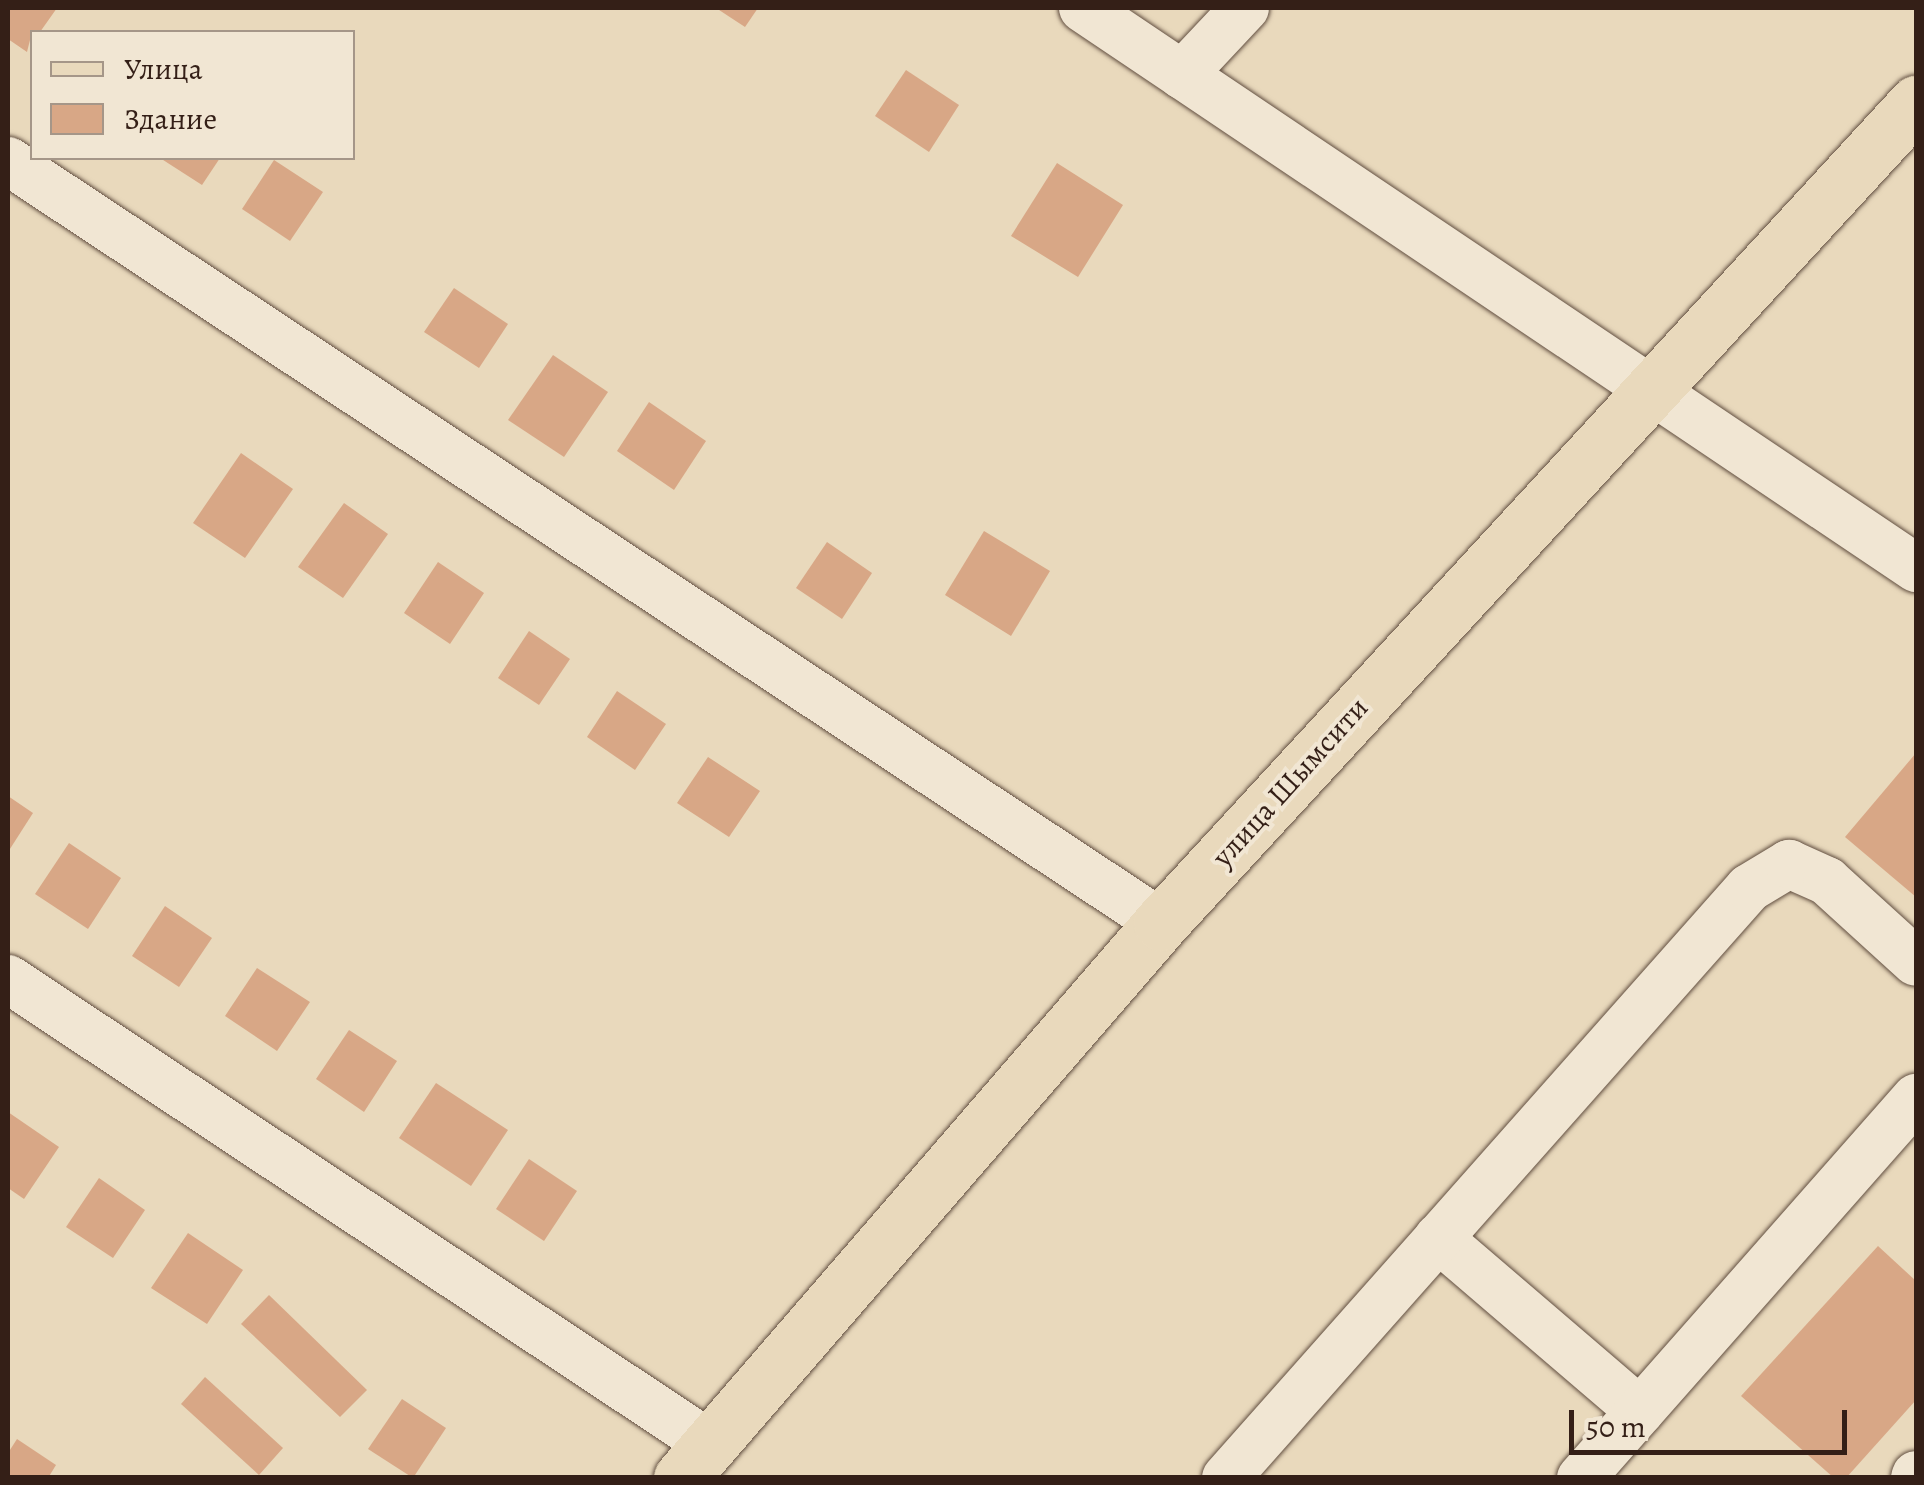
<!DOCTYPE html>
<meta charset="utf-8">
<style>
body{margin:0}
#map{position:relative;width:1924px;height:1485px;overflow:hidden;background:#e9d9bc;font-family:Alegreya,serif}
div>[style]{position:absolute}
.building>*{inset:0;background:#d8a786}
.roads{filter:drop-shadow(0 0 2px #614e40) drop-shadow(0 0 2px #614e40)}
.minor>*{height:48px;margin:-24px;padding:0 24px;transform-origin:24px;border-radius:24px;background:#f1e6d3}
.major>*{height:55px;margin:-27.5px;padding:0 27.5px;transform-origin:27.5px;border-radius:27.5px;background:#e9d9bc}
span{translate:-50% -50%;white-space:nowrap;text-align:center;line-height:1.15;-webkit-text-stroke:8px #f1e6d3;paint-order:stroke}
.street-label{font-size:30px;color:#341f17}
.frame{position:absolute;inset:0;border:10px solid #341f17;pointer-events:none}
.legend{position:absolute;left:30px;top:30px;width:325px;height:130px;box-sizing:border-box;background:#f1e6d3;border:2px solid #a59688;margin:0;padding:12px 18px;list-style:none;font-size:30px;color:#341f17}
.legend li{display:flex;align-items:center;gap:20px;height:50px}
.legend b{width:50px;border:2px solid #a59688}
.scale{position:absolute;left:1569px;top:1410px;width:278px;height:45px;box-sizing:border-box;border:5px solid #341f17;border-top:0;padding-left:12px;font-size:30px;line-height:35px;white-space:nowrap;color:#341f17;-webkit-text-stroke:8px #f1e6d3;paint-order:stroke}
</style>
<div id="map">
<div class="building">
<i style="clip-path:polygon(8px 8px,57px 8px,40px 32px,32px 32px,27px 52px,8px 39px)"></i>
<i style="clip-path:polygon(716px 8px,758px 8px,745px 27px)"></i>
<i style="clip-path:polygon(906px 70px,959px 105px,929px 152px,875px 116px)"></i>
<i style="clip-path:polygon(160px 158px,220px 158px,202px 185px)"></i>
<i style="clip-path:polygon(274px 160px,323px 192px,290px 241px,242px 209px)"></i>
<i style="clip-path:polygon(1057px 163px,1123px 205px,1078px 277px,1011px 236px)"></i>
<i style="clip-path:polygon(454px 288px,508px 324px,479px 368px,424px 332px)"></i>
<i style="clip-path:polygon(553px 355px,608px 392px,564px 457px,508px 420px)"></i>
<i style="clip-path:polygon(649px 402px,706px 441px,674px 490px,617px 451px)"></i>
<i style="clip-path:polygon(241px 453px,293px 489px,245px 558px,193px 523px)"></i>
<i style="clip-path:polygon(344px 503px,388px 534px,343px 598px,298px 567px)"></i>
<i style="clip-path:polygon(984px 531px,1050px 571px,1011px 636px,945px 595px)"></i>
<i style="clip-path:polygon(827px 542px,872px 573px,842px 619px,796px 588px)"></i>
<i style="clip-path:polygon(438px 562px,484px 593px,450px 644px,404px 613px)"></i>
<i style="clip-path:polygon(529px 631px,570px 659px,539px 705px,498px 678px)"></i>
<i style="clip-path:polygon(617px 691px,666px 724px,635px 770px,587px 737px)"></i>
<i style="clip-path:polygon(1916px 753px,1916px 897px,1845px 837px)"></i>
<i style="clip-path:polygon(708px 757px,760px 791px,729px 837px,677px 803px)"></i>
<i style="clip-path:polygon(8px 796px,33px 813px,8px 852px)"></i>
<i style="clip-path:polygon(69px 843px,121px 878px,88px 929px,35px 894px)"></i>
<i style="clip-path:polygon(165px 906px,212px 938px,179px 987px,132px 956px)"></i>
<i style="clip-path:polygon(257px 968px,310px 1002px,277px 1051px,225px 1016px)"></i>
<i style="clip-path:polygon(349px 1030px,397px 1061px,364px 1112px,316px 1079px)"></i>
<i style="clip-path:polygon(436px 1083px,508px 1130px,471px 1186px,399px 1138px)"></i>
<i style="clip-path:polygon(8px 1112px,59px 1147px,24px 1199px,8px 1188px)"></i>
<i style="clip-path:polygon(529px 1159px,577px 1191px,544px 1241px,496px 1209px)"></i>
<i style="clip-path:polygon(99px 1178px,145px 1210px,113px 1258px,66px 1227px)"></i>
<i style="clip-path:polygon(188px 1233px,243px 1270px,207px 1324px,151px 1288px)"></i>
<i style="clip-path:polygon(1878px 1246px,1916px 1281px,1916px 1400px,1846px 1478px,1834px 1478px,1741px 1396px)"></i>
<i style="clip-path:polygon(269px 1295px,367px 1390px,340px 1417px,241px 1324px)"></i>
<i style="clip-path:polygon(205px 1377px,283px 1448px,259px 1475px,181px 1404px)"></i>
<i style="clip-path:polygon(402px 1399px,446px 1428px,413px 1478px,368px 1449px)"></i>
<i style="clip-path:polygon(17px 1439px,56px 1465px,48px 1478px,8px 1478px,8px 1453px)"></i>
</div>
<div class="roads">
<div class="minor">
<i style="left:1083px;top:8px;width:1004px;rotate:33.91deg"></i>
<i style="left:1182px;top:75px;width:92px;rotate:-46.8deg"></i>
<i style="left:8px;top:161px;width:1382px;rotate:33.46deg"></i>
<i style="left:8px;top:979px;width:843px;rotate:33.54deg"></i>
<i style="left:1438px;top:1238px;width:266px;rotate:40.6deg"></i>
<i style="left:1226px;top:1478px;width:788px;rotate:-48.44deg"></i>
<i style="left:1749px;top:888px;width:47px;rotate:-31deg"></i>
<i style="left:1789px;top:864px;width:42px;rotate:24.1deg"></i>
<i style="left:1827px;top:881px;width:120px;rotate:42.3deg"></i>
<i style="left:1581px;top:1478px;width:507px;rotate:-48.6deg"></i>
<i style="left:1915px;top:1478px;width:3px;rotate:-72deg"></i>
</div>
<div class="major">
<i style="left:681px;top:1478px;width:734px;rotate:-49.14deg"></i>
<i style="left:1161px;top:923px;width:1115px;rotate:-47.36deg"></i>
</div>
</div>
<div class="street-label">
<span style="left:1290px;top:782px;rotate:-48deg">улица Шымсити</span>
</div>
<div class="frame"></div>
<ul class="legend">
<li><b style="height:12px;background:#e9d9bc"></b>Улица</li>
<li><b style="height:28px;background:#d8a786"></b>Здание</li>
</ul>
<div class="scale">50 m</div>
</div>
